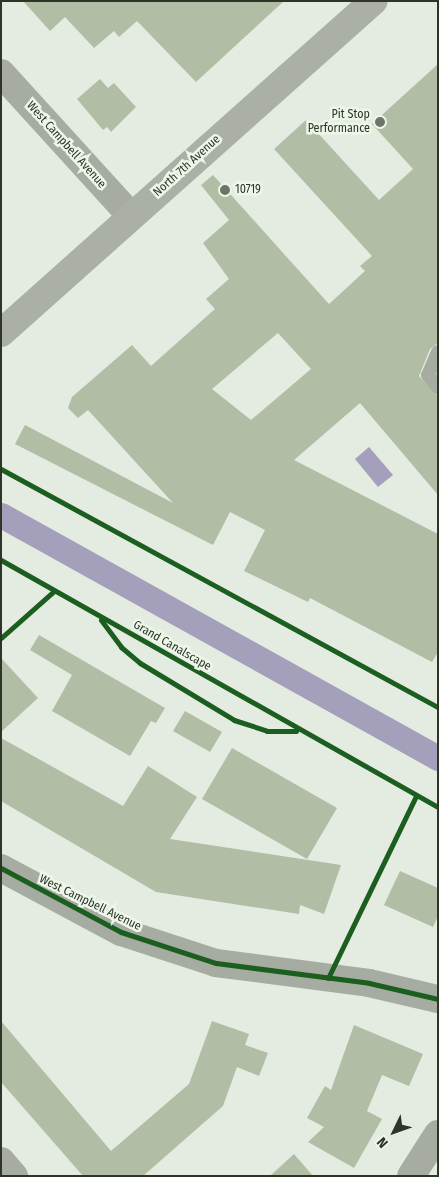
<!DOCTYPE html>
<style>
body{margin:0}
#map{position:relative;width:439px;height:1177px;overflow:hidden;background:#e4ebe1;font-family:"Fira Sans Condensed",sans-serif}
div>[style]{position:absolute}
.water>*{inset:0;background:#a49fba}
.canal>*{height:25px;margin:-12.5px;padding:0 12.5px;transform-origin:12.5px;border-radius:12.5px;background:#a49fba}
.building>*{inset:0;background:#b1bda5}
.service>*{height:14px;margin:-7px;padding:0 7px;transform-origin:7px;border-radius:7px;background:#a7aca3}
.minor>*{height:28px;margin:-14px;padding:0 14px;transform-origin:14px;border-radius:14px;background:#a7aca3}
.tertiary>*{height:28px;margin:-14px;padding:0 14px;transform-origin:14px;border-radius:14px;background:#a7aca3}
.secondary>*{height:28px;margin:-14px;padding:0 14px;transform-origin:14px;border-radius:14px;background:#abb0a7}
.cycleway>*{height:5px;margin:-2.5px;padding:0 2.5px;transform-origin:2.5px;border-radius:2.5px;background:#1b5e20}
.dots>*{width:14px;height:14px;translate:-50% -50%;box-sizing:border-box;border:2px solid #edf7e9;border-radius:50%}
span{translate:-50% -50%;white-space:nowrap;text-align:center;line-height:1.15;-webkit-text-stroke:5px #edf7e9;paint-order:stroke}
.poi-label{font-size:12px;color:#2f3429}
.right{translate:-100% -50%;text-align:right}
.left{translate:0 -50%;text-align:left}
.street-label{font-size:12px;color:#2f3429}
.frame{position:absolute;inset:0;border:2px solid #2f3429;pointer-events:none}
.north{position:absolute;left:369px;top:1107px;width:50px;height:50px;-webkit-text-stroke:4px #edf7e9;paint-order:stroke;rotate:228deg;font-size:14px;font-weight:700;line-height:20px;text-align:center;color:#2f3429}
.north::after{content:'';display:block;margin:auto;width:18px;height:22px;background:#2f3429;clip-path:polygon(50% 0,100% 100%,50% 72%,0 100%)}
</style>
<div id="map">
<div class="water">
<i style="clip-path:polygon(369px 447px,393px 475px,378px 487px,355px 459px)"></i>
</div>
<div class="canal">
<i style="left:1px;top:515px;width:500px;rotate:29.08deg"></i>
</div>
<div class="building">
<i style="clip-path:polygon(23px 1px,284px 1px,196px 82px,137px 21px,119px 37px,114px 31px,94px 48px,65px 17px,50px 31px)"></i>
<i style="clip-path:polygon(evenodd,438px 64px,438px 343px,430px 349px,419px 376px,438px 396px,438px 495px,360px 403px,294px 460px,438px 534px,438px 652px,432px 662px,310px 598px,308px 602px,244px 571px,265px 530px,230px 512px,213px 545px,15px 444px,25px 425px,173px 503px,88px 410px,78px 418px,68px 408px,72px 397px,132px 345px,151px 366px,215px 309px,206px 299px,229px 279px,203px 243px,229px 220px,201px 185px,213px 175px,329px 304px,365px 271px,360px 266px,372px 256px,274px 149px,306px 120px,379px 200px,413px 169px,372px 124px,438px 64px,278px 333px,311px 369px,251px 420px,212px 389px,278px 333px)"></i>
<i style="clip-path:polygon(100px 79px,108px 88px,114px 83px,136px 107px,111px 132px,107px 127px,103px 130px,77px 99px)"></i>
<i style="clip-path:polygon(39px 635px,165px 708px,156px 723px,151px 721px,130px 756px,52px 711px,72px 675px,30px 650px)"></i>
<i style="clip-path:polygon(1px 658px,38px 698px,1px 732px)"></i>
<i style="clip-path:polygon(185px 711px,222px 732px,210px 752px,173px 731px)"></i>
<i style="clip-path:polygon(1px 738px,123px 806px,148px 766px,197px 797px,170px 839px,341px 865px,324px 914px,300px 905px,299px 914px,156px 892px,1px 801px)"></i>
<i style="clip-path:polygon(232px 748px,337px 808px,307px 859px,202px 799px)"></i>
<i style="clip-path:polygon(400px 871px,438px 888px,438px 916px,433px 927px,384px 905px)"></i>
<i style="clip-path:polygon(1px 1021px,111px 1151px,189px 1084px,212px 1021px,249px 1034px,245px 1045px,268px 1053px,259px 1076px,237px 1067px,223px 1106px,143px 1176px,83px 1176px,1px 1082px)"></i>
<i style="clip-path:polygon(354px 1025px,423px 1054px,409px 1086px,382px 1075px,367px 1111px,382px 1119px,354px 1168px,308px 1142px,324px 1127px,307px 1118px,325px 1086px,331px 1090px)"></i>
<i style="clip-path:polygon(294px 1154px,313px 1176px,270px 1176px)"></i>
</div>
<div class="service">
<i style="left:438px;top:352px;width:25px;rotate:113deg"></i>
<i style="left:428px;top:375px;width:16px;rotate:50deg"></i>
</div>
<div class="minor">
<i style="left:1px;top:1161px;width:20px;rotate:49deg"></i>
<i style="left:411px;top:1176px;width:50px;rotate:-57.3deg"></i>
</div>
<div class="tertiary">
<i style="left:1px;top:73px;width:193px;rotate:47.7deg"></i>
<i style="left:1px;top:868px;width:136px;rotate:28.1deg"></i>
<i style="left:121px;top:932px;width:100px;rotate:18.1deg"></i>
<i style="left:216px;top:963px;width:154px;rotate:7.4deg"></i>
<i style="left:369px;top:983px;width:71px;rotate:13.1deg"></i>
</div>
<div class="secondary">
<i style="left:1px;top:333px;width:499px;rotate:-41.7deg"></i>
</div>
<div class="cycleway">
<i style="left:1px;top:469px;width:498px;rotate:28.6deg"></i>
<i style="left:1px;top:560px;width:502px;rotate:29.48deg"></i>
<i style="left:101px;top:620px;width:34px;rotate:53deg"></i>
<i style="left:121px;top:647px;width:25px;rotate:40deg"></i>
<i style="left:140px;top:663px;width:110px;rotate:31.2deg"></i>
<i style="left:234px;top:720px;width:35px;rotate:18deg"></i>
<i style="left:267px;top:731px;width:29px"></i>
<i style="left:1px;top:638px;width:71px;rotate:-41.6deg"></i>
<i style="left:1px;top:868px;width:136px;rotate:28.1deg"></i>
<i style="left:121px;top:932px;width:100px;rotate:18.1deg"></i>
<i style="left:216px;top:963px;width:154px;rotate:7.4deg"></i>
<i style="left:369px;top:983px;width:71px;rotate:13.1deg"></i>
<i style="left:328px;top:978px;width:202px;rotate:-64.2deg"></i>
</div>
<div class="dots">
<i style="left:380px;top:122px;background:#6e7469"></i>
<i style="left:225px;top:190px;background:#6e7469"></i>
</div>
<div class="poi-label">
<span class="right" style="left:370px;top:122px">Pit Stop<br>Performance</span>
<span class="left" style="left:235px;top:190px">10719</span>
</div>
<div class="street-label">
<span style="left:66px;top:145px;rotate:48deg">West Campbell Avenue</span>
<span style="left:187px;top:166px;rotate:-42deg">North 7th Avenue</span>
<span style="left:172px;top:646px;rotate:30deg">Grand Canalscape</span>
<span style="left:90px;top:903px;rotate:26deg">West Campbell Avenue</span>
</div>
<div class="frame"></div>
<div class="north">N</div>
</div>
